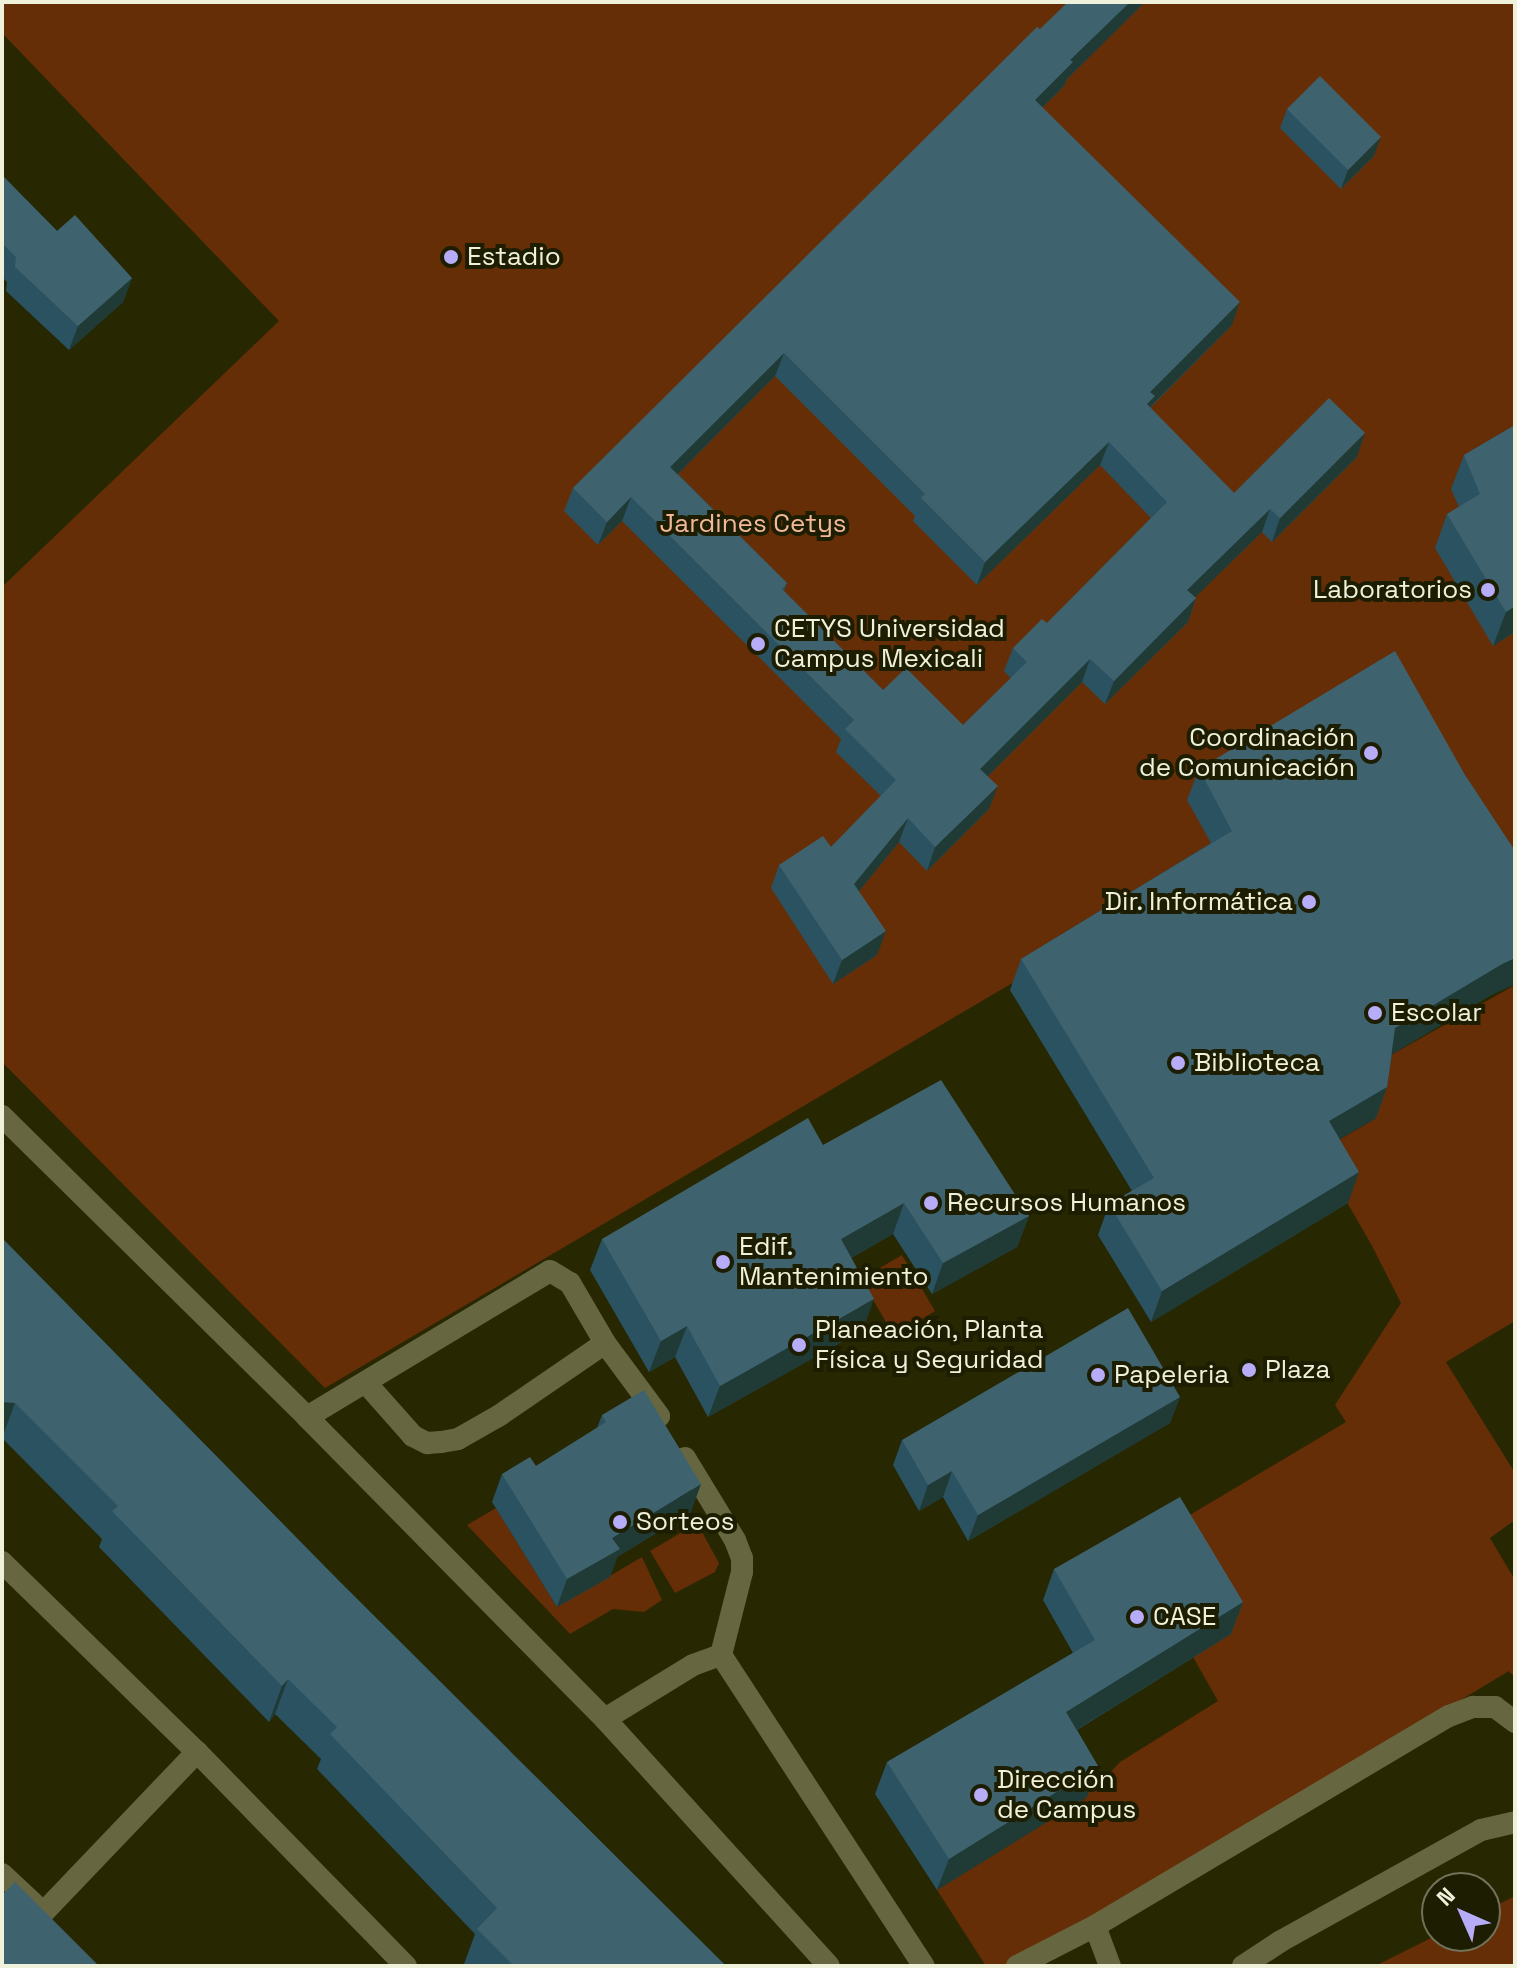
<!DOCTYPE html>
<meta charset="utf-8">
<style>
body{margin:0}
#map{position:relative;width:1517px;height:1968px;overflow:hidden;background:#272701;font-family:"Space Grotesk",sans-serif}
div>[style]{position:absolute}
.green>*{inset:0;background:#652e07}
.service>*{height:22px;margin:-11px;padding:0 11px;transform-origin:11px;border-radius:11px;background:#666741}
.wall>*{inset:0;background:#2a5261}
.shaded-wall>*{inset:0;background:#203a35}
.building>*{inset:0;background:#3f636e}
.dots>*{width:22px;height:22px;translate:-50% -50%;box-sizing:border-box;border:4px solid #1d1d02;border-radius:50%}
span{translate:-50% -50%;white-space:nowrap;text-align:center;line-height:1.15;-webkit-text-stroke:8px #1d1d02;paint-order:stroke}
.poi-label{font-size:26px;color:#f0f1db}
.left{translate:0 -50%;text-align:left}
.right{translate:-100% -50%;text-align:right}
.park-label{font-size:26px;color:#f2b899}
.frame{position:absolute;inset:0;border:4px solid #f0f1db;pointer-events:none}
.north{position:absolute;left:1421px;top:1872px;width:80px;height:80px;box-sizing:border-box;background:#1d1d02;border:2px solid #717259;border-radius:50%;rotate:315deg;font-size:22px;font-weight:700;line-height:32px;text-align:center;color:#f0f1db}
.north::after{content:'';display:block;margin:auto;width:28px;height:36px;background:#b6acf8;clip-path:polygon(50% 0,100% 100%,50% 72%,0 100%)}
</style>
<div id="map">
<div class="green">
<i style="clip-path:polygon(2px 2px,1515px 2px,1515px 899px,1221px 860px,325px 1388px,2px 1062px,2px 587px,279px 321px,2px 33px)"></i>
<i style="clip-path:polygon(1515px 985px,1515px 1321px,1446px 1362px,1515px 1473px,1515px 1520px,1490px 1538px,1515px 1580px,1515px 1678px,1509px 1671px,1075px 1931px,1007px 1966px,986px 1966px,937px 1890px,1086px 1798px,1080px 1785px,1100px 1773px,1105px 1778px,1120px 1762px,1218px 1701px,1193px 1657px,1168px 1528px,1346px 1422px,1335px 1405px,1401px 1303px,1371px 1244px,1318px 1152px,1375px 1119px,1384px 1059px)"></i>
<i style="clip-path:polygon(902px 1255px,935px 1311px,894px 1336px,861px 1279px)"></i>
<i style="clip-path:polygon(496px 1508px,557px 1607px,642px 1557px,662px 1600px,644px 1612px,613px 1609px,570px 1634px,467px 1525px)"></i>
<i style="clip-path:polygon(697px 1523px,719px 1563px,715px 1572px,675px 1593px,650px 1551px)"></i>
<i style="clip-path:polygon(1515px 1896px,1515px 1966px,1375px 1966px,1437px 1935px,1485px 1936px,1485px 1911px)"></i>
</div>
<div class="service">
<i style="left:2px;top:1116px;width:429px;rotate:44.6deg"></i>
<i style="left:307px;top:1417px;width:424px;rotate:45.4deg"></i>
<i style="left:605px;top:1719px;width:333px;rotate:47.8deg"></i>
<i style="left:366px;top:1383px;width:71px;rotate:48.4deg"></i>
<i style="left:413px;top:1436px;width:16px;rotate:27deg"></i>
<i style="left:427px;top:1443px;width:14px;rotate:-4deg"></i>
<i style="left:441px;top:1442px;width:17px;rotate:-10deg"></i>
<i style="left:458px;top:1439px;width:48px;rotate:-29.7deg"></i>
<i style="left:500px;top:1415px;width:127px;rotate:-34.4deg"></i>
<i style="left:307px;top:1417px;width:283px;rotate:-31deg"></i>
<i style="left:550px;top:1271px;width:23px;rotate:31deg"></i>
<i style="left:570px;top:1283px;width:69px;rotate:59.7deg"></i>
<i style="left:605px;top:1343px;width:91px;rotate:53.5deg"></i>
<i style="left:685px;top:1458px;width:96px;rotate:58.6deg"></i>
<i style="left:735px;top:1540px;width:19px;rotate:69deg"></i>
<i style="left:742px;top:1558px;width:14px;rotate:90deg"></i>
<i style="left:742px;top:1572px;width:86px;rotate:104.2deg"></i>
<i style="left:2px;top:1562px;width:272px;rotate:44.3deg"></i>
<i style="left:197px;top:1752px;width:299px;rotate:45.7deg"></i>
<i style="left:605px;top:1719px;width:103px;rotate:-31.5deg"></i>
<i style="left:693px;top:1665px;width:30px;rotate:-20deg"></i>
<i style="left:721px;top:1655px;width:371px;rotate:56.9deg"></i>
<i style="left:2px;top:1874px;width:44px;rotate:43.2deg"></i>
<i style="left:43px;top:1913px;width:223px;rotate:-46.3deg"></i>
<i style="left:1095px;top:1926px;width:43px;rotate:69.4deg"></i>
<i style="left:1017px;top:1966px;width:88px;rotate:-27.1deg"></i>
<i style="left:1095px;top:1926px;width:412px;rotate:-30.7deg"></i>
<i style="left:1449px;top:1716px;width:26px;rotate:-21deg"></i>
<i style="left:1473px;top:1707px;width:22px"></i>
<i style="left:1495px;top:1707px;width:25px;rotate:37deg"></i>
<i style="left:1243px;top:1966px;width:45px;rotate:-33.3deg"></i>
<i style="left:1281px;top:1941px;width:229px;rotate:-29deg"></i>
<i style="left:1481px;top:1830px;width:35px;rotate:-13deg"></i>
</div>
<div class="wall">
<i style="clip-path:polygon(evenodd,1068px 2px,1145px 2px,1067px 79px,1064px 86px,1042px 108px,1232px 325px,1150px 408px,1234px 493px,1357px 457px,1272px 542px,1262px 532px,1195px 597px,1196px 598px,1188px 622px,1105px 704px,1082px 682px,988px 776px,989px 809px,927px 871px,899px 842px,859px 891px,877px 955px,833px 984px,771px 888px,779px 865px,831px 847px,881px 796px,836px 752px,841px 739px,622px 521px,598px 545px,564px 511px,573px 488px,1068px 2px,775px 376px,915px 516px,913px 521px,977px 585px,1100px 465px,1151px 518px,1047px 623px,1013px 648px,1004px 671px,1011px 678px,963px 725px,883px 690px,784px 591px,787px 583px,678px 474px,775px 376px)"></i>
<i style="clip-path:polygon(1287px 109px,1374px 156px,1341px 189px,1280px 128px)"></i>
<i style="clip-path:polygon(2px 175px,57px 231px,132px 278px,123px 302px,69px 350px,6px 291px,7px 282px,2px 277px)"></i>
<i style="clip-path:polygon(1515px 425px,1515px 632px,1493px 646px,1435px 548px,1447px 514px,1459px 507px,1451px 489px,1464px 455px)"></i>
<i style="clip-path:polygon(1199px 769px,1465px 775px,1515px 851px,1515px 984px,1491px 995px,1392px 1054px,1387px 1087px,1376px 1118px,1339px 1139px,1348px 1203px,1151px 1322px,1098px 1235px,1109px 1204px,1132px 1191px,1010px 990px,1021px 959px,1211px 843px,1187px 800px)"></i>
<i style="clip-path:polygon(823px 1145px,1029px 1216px,1017px 1247px,932px 1294px,893px 1234px,851px 1258px,863px 1330px,708px 1417px,675px 1357px,649px 1372px,590px 1270px,602px 1239px)"></i>
<i style="clip-path:polygon(2px 1238px,340px 1582px,726px 1966px,465px 1966px,464px 1964px,475px 1934px,317px 1769px,321px 1759px,275px 1714px,269px 1722px,99px 1547px,102px 1539px,2px 1438px)"></i>
<i style="clip-path:polygon(1180px 1397px,1170px 1423px,968px 1541px,943px 1497px,919px 1511px,893px 1465px,902px 1440px)"></i>
<i style="clip-path:polygon(602px 1415px,691px 1512px,617px 1557px,610px 1577px,557px 1607px,492px 1502px,502px 1474px,536px 1466px,597px 1428px)"></i>
<i style="clip-path:polygon(1054px 1569px,1243px 1602px,1231px 1634px,1077px 1730px,1098px 1766px,1087px 1797px,937px 1890px,875px 1794px,887px 1762px,1073px 1653px,1043px 1600px)"></i>
</div>
<div class="shaded-wall">
<i style="clip-path:polygon(1130px 2px,1145px 2px,1067px 79px,1064px 86px,1026px 124px,1035px 100px,1070px 60px)"></i>
<i style="clip-path:polygon(1381px 137px,1374px 156px,1341px 189px,1348px 170px)"></i>
<i style="clip-path:polygon(132px 278px,123px 302px,69px 350px,78px 326px)"></i>
<i style="clip-path:polygon(1240px 302px,1232px 325px,1151px 406px,1146px 420px,1138px 428px,1150px 392px)"></i>
<i style="clip-path:polygon(784px 353px,775px 376px,662px 490px,670px 467px)"></i>
<i style="clip-path:polygon(1365px 433px,1357px 457px,1272px 542px,1280px 518px)"></i>
<i style="clip-path:polygon(1109px 442px,1100px 465px,977px 585px,985px 562px)"></i>
<i style="clip-path:polygon(631px 497px,622px 521px,598px 545px,607px 522px)"></i>
<i style="clip-path:polygon(1270px 509px,1262px 532px,1179px 613px,1187px 590px)"></i>
<i style="clip-path:polygon(1196px 598px,1188px 622px,1105px 704px,1114px 681px)"></i>
<i style="clip-path:polygon(1515px 606px,1515px 632px,1493px 646px,1506px 612px)"></i>
<i style="clip-path:polygon(1090px 659px,1082px 682px,972px 792px,980px 769px)"></i>
<i style="clip-path:polygon(998px 786px,989px 809px,927px 871px,935px 847px)"></i>
<i style="clip-path:polygon(908px 818px,899px 842px,846px 907px,854px 884px)"></i>
<i style="clip-path:polygon(886px 931px,877px 955px,833px 984px,842px 960px)"></i>
<i style="clip-path:polygon(1515px 958px,1515px 984px,1491px 995px,1384px 1059px,1395px 1028px,1502px 964px)"></i>
<i style="clip-path:polygon(1387px 1087px,1376px 1118px,1318px 1152px,1329px 1121px)"></i>
<i style="clip-path:polygon(1359px 1172px,1348px 1203px,1151px 1322px,1162px 1291px)"></i>
<i style="clip-path:polygon(904px 1203px,893px 1234px,830px 1270px,841px 1239px)"></i>
<i style="clip-path:polygon(1029px 1216px,1017px 1247px,932px 1294px,943px 1263px)"></i>
<i style="clip-path:polygon(874px 1299px,863px 1330px,708px 1417px,720px 1386px)"></i>
<i style="clip-path:polygon(687px 1326px,675px 1357px,649px 1372px,661px 1341px)"></i>
<i style="clip-path:polygon(1180px 1397px,1170px 1423px,968px 1541px,978px 1515px)"></i>
<i style="clip-path:polygon(2px 1402px,15px 1403px,2px 1438px)"></i>
<i style="clip-path:polygon(952px 1471px,943px 1497px,919px 1511px,928px 1485px)"></i>
<i style="clip-path:polygon(701px 1484px,691px 1512px,617px 1557px,610px 1577px,557px 1607px,567px 1579px,612px 1538px)"></i>
<i style="clip-path:polygon(1243px 1602px,1231px 1634px,1055px 1743px,1066px 1712px)"></i>
<i style="clip-path:polygon(288px 1679px,275px 1714px,269px 1722px,282px 1686px)"></i>
<i style="clip-path:polygon(1098px 1766px,1087px 1797px,937px 1890px,949px 1859px)"></i>
</div>
<div class="building">
<i style="clip-path:polygon(evenodd,1068px 2px,1130px 2px,1070px 60px,1073px 62px,1035px 100px,1240px 302px,1150px 392px,1155px 396px,1147px 404px,1234px 493px,1329px 398px,1365px 433px,1280px 518px,1270px 509px,1187px 590px,1196px 598px,1114px 681px,1090px 659px,980px 769px,998px 786px,935px 847px,908px 818px,854px 884px,886px 931px,842px 960px,779px 865px,823px 836px,831px 847px,896px 780px,845px 729px,854px 720px,631px 497px,607px 522px,573px 488px,1037px 27px,1040px 29px,1068px 2px,784px 353px,925px 494px,921px 498px,985px 562px,1109px 442px,1167px 502px,1047px 623px,1042px 619px,1013px 648px,1027px 662px,963px 725px,906px 668px,883px 690px,782px 589px,787px 583px,670px 467px,784px 353px)"></i>
<i style="clip-path:polygon(1320px 76px,1381px 137px,1348px 170px,1287px 109px)"></i>
<i style="clip-path:polygon(2px 175px,57px 231px,75px 215px,132px 278px,78px 326px,15px 267px,16px 257px,2px 243px)"></i>
<i style="clip-path:polygon(1515px 425px,1515px 606px,1506px 612px,1447px 514px,1480px 494px,1464px 455px)"></i>
<i style="clip-path:polygon(1395px 651px,1465px 775px,1515px 851px,1515px 958px,1502px 964px,1395px 1028px,1387px 1087px,1329px 1121px,1359px 1172px,1162px 1291px,1109px 1204px,1154px 1178px,1021px 959px,1232px 831px,1199px 769px)"></i>
<i style="clip-path:polygon(941px 1080px,1029px 1216px,943px 1263px,904px 1203px,841px 1239px,874px 1299px,720px 1386px,687px 1326px,661px 1341px,602px 1239px,808px 1118px,823px 1145px)"></i>
<i style="clip-path:polygon(2px 1238px,340px 1582px,726px 1966px,514px 1966px,477px 1929px,497px 1908px,330px 1734px,337px 1727px,288px 1679px,282px 1686px,112px 1511px,118px 1506px,15px 1403px,2px 1402px)"></i>
<i style="clip-path:polygon(1128px 1308px,1180px 1397px,978px 1515px,952px 1471px,928px 1485px,902px 1440px)"></i>
<i style="clip-path:polygon(644px 1390px,701px 1484px,612px 1538px,620px 1549px,567px 1579px,502px 1474px,530px 1457px,536px 1466px,606px 1422px,602px 1415px)"></i>
<i style="clip-path:polygon(1180px 1497px,1243px 1602px,1066px 1712px,1098px 1766px,949px 1859px,887px 1762px,1095px 1640px,1054px 1569px)"></i>
<i style="clip-path:polygon(15px 1882px,99px 1966px,2px 1966px,2px 1895px)"></i>
</div>
<div class="dots">
<i style="left:451px;top:257px;background:#b6acf8"></i>
<i style="left:1488px;top:590px;background:#b6acf8"></i>
<i style="left:758px;top:644px;background:#b6acf8"></i>
<i style="left:1371px;top:753px;background:#b6acf8"></i>
<i style="left:1309px;top:902px;background:#b6acf8"></i>
<i style="left:1375px;top:1013px;background:#b6acf8"></i>
<i style="left:1178px;top:1063px;background:#b6acf8"></i>
<i style="left:931px;top:1203px;background:#b6acf8"></i>
<i style="left:723px;top:1262px;background:#b6acf8"></i>
<i style="left:799px;top:1345px;background:#b6acf8"></i>
<i style="left:1249px;top:1370px;background:#b6acf8"></i>
<i style="left:1098px;top:1375px;background:#b6acf8"></i>
<i style="left:620px;top:1522px;background:#b6acf8"></i>
<i style="left:1137px;top:1617px;background:#b6acf8"></i>
<i style="left:981px;top:1795px;background:#b6acf8"></i>
</div>
<div class="poi-label">
<span class="left" style="left:467px;top:257px">Estadio</span>
<span class="right" style="left:1472px;top:590px">Laboratorios</span>
<span class="left" style="left:774px;top:644px">CETYS Universidad<br>Campus Mexicali</span>
<span class="right" style="left:1355px;top:753px">Coordinación<br>de Comunicación</span>
<span class="right" style="left:1293px;top:902px">Dir. Informática</span>
<span class="left" style="left:1391px;top:1013px">Escolar</span>
<span class="left" style="left:1194px;top:1063px">Biblioteca</span>
<span class="left" style="left:947px;top:1203px">Recursos Humanos</span>
<span class="left" style="left:739px;top:1262px">Edif.<br>Mantenimiento</span>
<span class="left" style="left:815px;top:1345px">Planeación, Planta<br>Física y Seguridad</span>
<span class="left" style="left:1265px;top:1370px">Plaza</span>
<span class="left" style="left:1114px;top:1375px">Papeleria</span>
<span class="left" style="left:636px;top:1522px">Sorteos</span>
<span class="left" style="left:1153px;top:1617px">CASE</span>
<span class="left" style="left:997px;top:1795px">Dirección<br>de Campus</span>
</div>
<div class="park-label">
<span style="left:753px;top:524px">Jardines Cetys</span>
</div>
<div class="frame"></div>
<div class="north">N</div>
</div>
